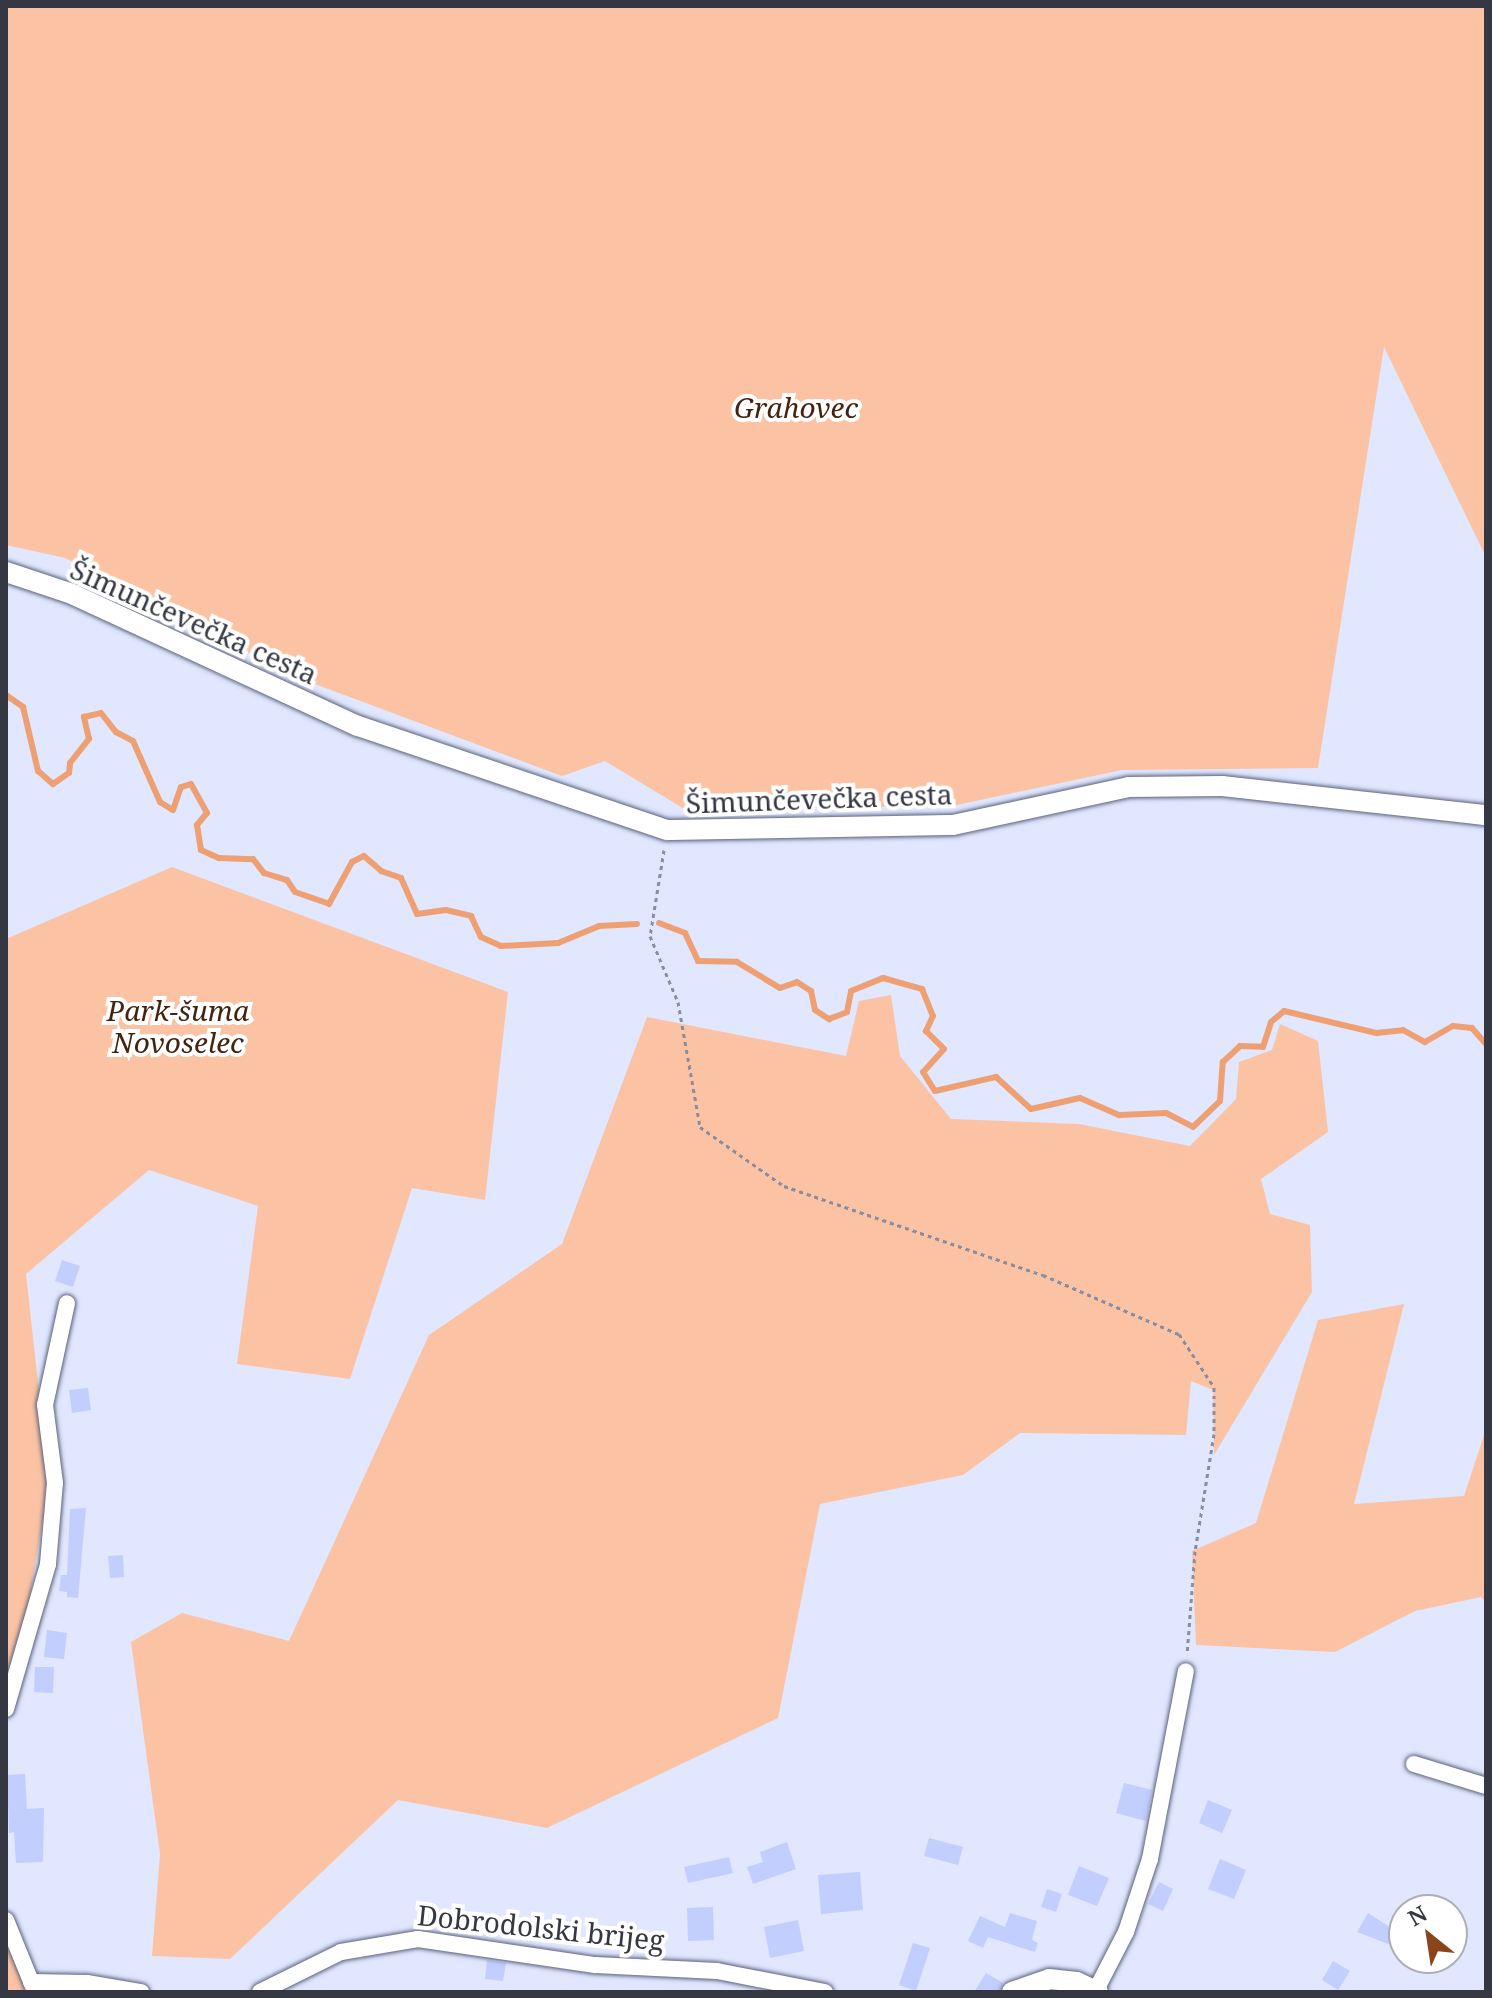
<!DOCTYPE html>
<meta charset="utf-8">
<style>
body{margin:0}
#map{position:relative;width:1492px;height:1998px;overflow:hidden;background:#e0e7ff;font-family:"Noto Serif",serif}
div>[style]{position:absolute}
.green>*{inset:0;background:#fbc3a4}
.stream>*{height:6px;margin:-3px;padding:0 3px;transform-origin:3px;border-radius:3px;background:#efa073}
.building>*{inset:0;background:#c2cefd}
.path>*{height:3px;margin-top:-1.5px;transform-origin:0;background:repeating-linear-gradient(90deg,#888d9f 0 4px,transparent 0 8px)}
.roads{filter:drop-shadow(0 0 2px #5a617a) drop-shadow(0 0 2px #5a617a)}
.minor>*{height:16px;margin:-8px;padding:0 8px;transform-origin:8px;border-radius:8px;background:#fff}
.tertiary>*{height:20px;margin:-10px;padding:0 10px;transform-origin:10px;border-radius:10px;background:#fff}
span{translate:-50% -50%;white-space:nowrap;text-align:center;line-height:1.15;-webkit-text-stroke:8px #fff;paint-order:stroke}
.park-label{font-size:28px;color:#442411;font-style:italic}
.street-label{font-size:28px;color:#353843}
.frame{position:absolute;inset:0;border:8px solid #353843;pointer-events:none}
.north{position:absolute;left:1388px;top:1894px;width:80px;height:80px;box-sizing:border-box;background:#fff;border:2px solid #aeafb4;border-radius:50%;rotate:330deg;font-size:22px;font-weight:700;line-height:32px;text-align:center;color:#353843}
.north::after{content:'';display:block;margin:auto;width:28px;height:36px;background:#8a4619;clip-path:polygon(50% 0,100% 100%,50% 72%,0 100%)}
</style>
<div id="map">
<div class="green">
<i style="clip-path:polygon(6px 6px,1486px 6px,1486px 557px,1384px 347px,1318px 768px,1122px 770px,952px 806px,686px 810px,605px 761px,562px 776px,296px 677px,65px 558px,6px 545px)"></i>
<i style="clip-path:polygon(172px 867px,508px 992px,485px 1200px,412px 1188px,350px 1379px,237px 1364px,258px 1206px,149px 1170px,26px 1274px,49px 1482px,19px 1661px,6px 1690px,6px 939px)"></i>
<i style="clip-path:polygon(891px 995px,900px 1056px,951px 1119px,1079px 1124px,1190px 1146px,1236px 1099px,1239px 1062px,1272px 1050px,1280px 1024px,1318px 1041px,1328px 1132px,1261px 1179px,1270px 1214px,1310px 1225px,1312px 1292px,1214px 1455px,1213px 1390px,1191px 1381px,1186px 1435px,1020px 1433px,963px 1475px,820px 1504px,778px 1718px,547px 1828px,398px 1800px,230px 1959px,152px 1956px,160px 1854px,131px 1642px,182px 1613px,289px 1641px,429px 1335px,562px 1244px,647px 1017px,846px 1056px,859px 1001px)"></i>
<i style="clip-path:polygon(1404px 1304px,1354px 1504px,1464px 1496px,1486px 1429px,1486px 1602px,1481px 1597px,1415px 1611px,1335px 1652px,1196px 1645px,1192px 1551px,1256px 1523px,1318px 1320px)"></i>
<i style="clip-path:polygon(6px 1928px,34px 1992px,6px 1992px)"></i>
</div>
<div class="stream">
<i style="left:6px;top:695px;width:21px;rotate:35deg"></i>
<i style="left:23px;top:707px;width:66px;rotate:76.8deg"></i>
<i style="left:38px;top:771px;width:20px;rotate:41deg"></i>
<i style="left:53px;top:784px;width:19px;rotate:-35deg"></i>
<i style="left:69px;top:773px;width:10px;rotate:-84deg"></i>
<i style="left:70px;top:763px;width:31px;rotate:-52deg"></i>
<i style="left:89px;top:739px;width:23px;rotate:-103deg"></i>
<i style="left:84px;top:717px;width:17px;rotate:-13deg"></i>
<i style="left:101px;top:713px;width:24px;rotate:52deg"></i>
<i style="left:116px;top:732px;width:19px;rotate:28deg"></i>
<i style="left:133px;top:741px;width:67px;rotate:66.1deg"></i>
<i style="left:160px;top:802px;width:15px;rotate:32deg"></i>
<i style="left:173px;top:810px;width:24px;rotate:-71deg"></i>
<i style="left:181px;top:787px;width:10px;rotate:-17deg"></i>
<i style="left:191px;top:784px;width:33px;rotate:61deg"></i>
<i style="left:207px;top:813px;width:16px;rotate:130deg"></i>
<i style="left:197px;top:825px;width:25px;rotate:81deg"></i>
<i style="left:201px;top:850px;width:20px;rotate:24deg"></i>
<i style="left:219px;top:858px;width:34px;rotate:2deg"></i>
<i style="left:253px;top:859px;width:18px;rotate:52deg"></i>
<i style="left:264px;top:873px;width:24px;rotate:17deg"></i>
<i style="left:287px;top:880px;width:14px;rotate:56deg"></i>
<i style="left:295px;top:892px;width:36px;rotate:19deg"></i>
<i style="left:329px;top:904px;width:48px;rotate:-61.3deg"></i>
<i style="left:352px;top:862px;width:13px;rotate:-27deg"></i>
<i style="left:364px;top:856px;width:23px;rotate:41deg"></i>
<i style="left:381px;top:871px;width:21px;rotate:19deg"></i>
<i style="left:401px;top:878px;width:39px;rotate:66deg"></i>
<i style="left:417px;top:914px;width:29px;rotate:-8deg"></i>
<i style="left:446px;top:910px;width:26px;rotate:13deg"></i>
<i style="left:471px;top:916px;width:23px;rotate:65deg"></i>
<i style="left:481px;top:937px;width:22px;rotate:24deg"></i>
<i style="left:501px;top:946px;width:57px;rotate:-3deg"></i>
<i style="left:558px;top:943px;width:44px;rotate:-22.5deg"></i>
<i style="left:599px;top:926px;width:38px;rotate:-3deg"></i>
<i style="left:659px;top:923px;width:28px;rotate:21deg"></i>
<i style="left:685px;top:933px;width:31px;rotate:65deg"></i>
<i style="left:698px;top:961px;width:39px;rotate:1deg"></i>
<i style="left:737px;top:962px;width:50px;rotate:31.2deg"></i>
<i style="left:780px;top:988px;width:18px;rotate:-19deg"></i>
<i style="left:797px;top:982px;width:17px;rotate:33deg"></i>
<i style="left:811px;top:991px;width:19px;rotate:78deg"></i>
<i style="left:815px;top:1010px;width:17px;rotate:33deg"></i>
<i style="left:829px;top:1019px;width:19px;rotate:-21deg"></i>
<i style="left:847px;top:1012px;width:21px;rotate:-79deg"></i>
<i style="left:851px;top:991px;width:35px;rotate:-22deg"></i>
<i style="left:883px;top:978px;width:41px;rotate:15.8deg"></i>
<i style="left:922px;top:989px;width:29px;rotate:68deg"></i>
<i style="left:933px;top:1016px;width:17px;rotate:115deg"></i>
<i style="left:926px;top:1031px;width:25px;rotate:45deg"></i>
<i style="left:944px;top:1049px;width:31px;rotate:132deg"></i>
<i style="left:923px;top:1072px;width:22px;rotate:58deg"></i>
<i style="left:935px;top:1091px;width:63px;rotate:-12.9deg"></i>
<i style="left:996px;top:1077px;width:47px;rotate:42.4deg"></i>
<i style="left:1031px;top:1109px;width:50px;rotate:-12.7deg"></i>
<i style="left:1080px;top:1098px;width:43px;rotate:23.6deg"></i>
<i style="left:1119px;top:1115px;width:47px;rotate:-2.4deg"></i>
<i style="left:1166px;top:1113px;width:30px;rotate:27deg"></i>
<i style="left:1193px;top:1127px;width:37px;rotate:-44deg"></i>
<i style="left:1220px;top:1101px;width:39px;rotate:-86deg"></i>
<i style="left:1223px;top:1062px;width:23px;rotate:-43deg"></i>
<i style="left:1240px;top:1046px;width:23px;rotate:2deg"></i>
<i style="left:1263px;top:1047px;width:26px;rotate:-72deg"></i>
<i style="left:1271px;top:1022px;width:17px;rotate:-40deg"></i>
<i style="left:1284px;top:1011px;width:95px;rotate:13.4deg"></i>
<i style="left:1376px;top:1033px;width:27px;rotate:-6deg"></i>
<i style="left:1403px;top:1030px;width:25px;rotate:29deg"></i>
<i style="left:1425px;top:1042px;width:32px;rotate:-30deg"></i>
<i style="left:1453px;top:1026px;width:19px;rotate:6deg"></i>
<i style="left:1472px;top:1028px;width:21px;rotate:49deg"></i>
</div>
<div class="building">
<i style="clip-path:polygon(62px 1260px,80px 1266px,73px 1287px,55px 1281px)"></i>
<i style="clip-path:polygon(88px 1388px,91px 1410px,72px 1413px,69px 1390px)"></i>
<i style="clip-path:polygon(86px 1508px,78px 1598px,67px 1597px,67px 1592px,59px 1591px,61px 1575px,67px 1575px,70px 1509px)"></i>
<i style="clip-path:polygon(123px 1555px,124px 1577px,110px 1578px,108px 1556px)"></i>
<i style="clip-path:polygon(47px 1630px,67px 1633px,64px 1659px,44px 1657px)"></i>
<i style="clip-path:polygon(35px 1667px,54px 1667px,53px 1693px,34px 1692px)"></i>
<i style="clip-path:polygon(25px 1774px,27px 1809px,44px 1808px,43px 1862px,16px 1863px,14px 1832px,9px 1833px,7px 1775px)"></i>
<i style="clip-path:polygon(1124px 1783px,1152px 1790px,1146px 1821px,1116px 1813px)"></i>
<i style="clip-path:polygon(1208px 1800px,1232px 1810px,1222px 1833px,1199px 1823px)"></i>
<i style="clip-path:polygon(929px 1838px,963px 1847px,958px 1865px,924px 1856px)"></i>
<i style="clip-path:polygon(787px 1842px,796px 1869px,753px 1884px,747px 1867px,763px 1862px,760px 1852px)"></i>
<i style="clip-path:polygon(729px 1857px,733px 1873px,688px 1883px,684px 1867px)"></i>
<i style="clip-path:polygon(1220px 1859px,1246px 1870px,1234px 1899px,1208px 1889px)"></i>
<i style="clip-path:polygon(1079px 1866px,1109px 1878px,1097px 1906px,1068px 1895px)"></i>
<i style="clip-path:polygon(860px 1872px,863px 1910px,821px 1914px,818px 1875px)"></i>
<i style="clip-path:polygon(1159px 1882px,1173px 1889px,1163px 1911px,1148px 1904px)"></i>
<i style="clip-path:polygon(1047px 1889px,1062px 1894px,1056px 1912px,1041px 1907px)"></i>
<i style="clip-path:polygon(713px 1907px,714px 1940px,688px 1941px,687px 1908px)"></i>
<i style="clip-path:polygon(1010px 1913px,1037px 1921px,1032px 1940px,1038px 1943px,1035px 1952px,988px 1937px,983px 1948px,968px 1941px,980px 1916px,1005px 1927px)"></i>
<i style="clip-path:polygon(1368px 1913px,1404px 1936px,1404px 1950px,1357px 1932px)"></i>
<i style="clip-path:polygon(798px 1920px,804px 1951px,770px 1958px,764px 1927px)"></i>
<i style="clip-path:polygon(913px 1943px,930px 1948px,916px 1991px,899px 1985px)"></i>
<i style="clip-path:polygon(487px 1960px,506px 1963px,503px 1981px,485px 1979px)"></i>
<i style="clip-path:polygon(1333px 1961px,1350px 1971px,1338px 1990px,1322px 1980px)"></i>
<i style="clip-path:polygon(986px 1973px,1003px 1983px,999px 1992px,974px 1992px)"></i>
</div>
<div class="path">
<i style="left:664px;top:850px;width:87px;rotate:99.2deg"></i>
<i style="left:650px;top:936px;width:72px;rotate:67deg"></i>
<i style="left:678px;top:1002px;width:127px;rotate:80deg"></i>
<i style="left:700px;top:1127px;width:103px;rotate:35.1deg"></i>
<i style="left:784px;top:1186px;width:274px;rotate:19deg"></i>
<i style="left:1043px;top:1275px;width:148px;rotate:23.5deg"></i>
<i style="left:1179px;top:1334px;width:64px;rotate:56.6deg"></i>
<i style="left:1214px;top:1387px;width:47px;rotate:90deg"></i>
<i style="left:1214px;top:1434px;width:119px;rotate:99.2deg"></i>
<i style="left:1195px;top:1551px;width:104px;rotate:94.4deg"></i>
</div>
<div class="roads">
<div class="minor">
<i style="left:6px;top:1709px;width:151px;rotate:-73.8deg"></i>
<i style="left:48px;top:1564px;width:81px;rotate:-85.1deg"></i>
<i style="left:55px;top:1483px;width:79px;rotate:-97.3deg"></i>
<i style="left:45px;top:1405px;width:104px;rotate:-77.8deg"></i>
<i style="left:1414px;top:1764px;width:75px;rotate:17deg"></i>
<i style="left:6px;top:1920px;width:74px;rotate:67.9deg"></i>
<i style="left:31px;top:1982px;width:56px;rotate:1deg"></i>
<i style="left:87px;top:1983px;width:55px;rotate:9.5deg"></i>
<i style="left:1096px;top:1990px;width:65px;rotate:-62.7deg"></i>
<i style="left:1126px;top:1932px;width:77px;rotate:-71.8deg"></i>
<i style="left:1150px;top:1859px;width:191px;rotate:-79.2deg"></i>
<i style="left:260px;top:1992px;width:90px;rotate:-26.3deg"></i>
<i style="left:341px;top:1952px;width:78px;rotate:-9.6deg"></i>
<i style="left:418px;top:1939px;width:179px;rotate:8.4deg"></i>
<i style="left:595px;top:1965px;width:122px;rotate:2.8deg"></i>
<i style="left:717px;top:1971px;width:110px;rotate:11deg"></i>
</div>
<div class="tertiary">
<i style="left:6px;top:572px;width:70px;rotate:18.4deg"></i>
<i style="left:72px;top:594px;width:315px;rotate:24.8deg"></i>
<i style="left:358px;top:726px;width:326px;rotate:18.6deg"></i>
<i style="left:667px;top:830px;width:286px;rotate:-1deg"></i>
<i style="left:953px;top:825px;width:180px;rotate:-12.2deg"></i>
<i style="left:1129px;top:787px;width:93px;rotate:-0.6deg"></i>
<i style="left:1222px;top:786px;width:266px;rotate:6.3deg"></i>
<i style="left:1012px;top:1992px;width:39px;rotate:-19deg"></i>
<i style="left:1049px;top:1979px;width:28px;rotate:6deg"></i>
<i style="left:1077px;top:1982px;width:23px;rotate:25deg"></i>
</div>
</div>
<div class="park-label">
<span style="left:796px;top:407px">Grahovec</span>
<span style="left:178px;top:1026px">Park-šuma<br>Novoselec</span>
</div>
<div class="street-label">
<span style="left:194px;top:621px;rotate:24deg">Šimunčevečka cesta</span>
<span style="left:819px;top:798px;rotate:-2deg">Šimunčevečka cesta</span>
<span style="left:541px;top:1927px;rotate:6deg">Dobrodolski brijeg</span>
</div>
<div class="frame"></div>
<div class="north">N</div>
</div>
